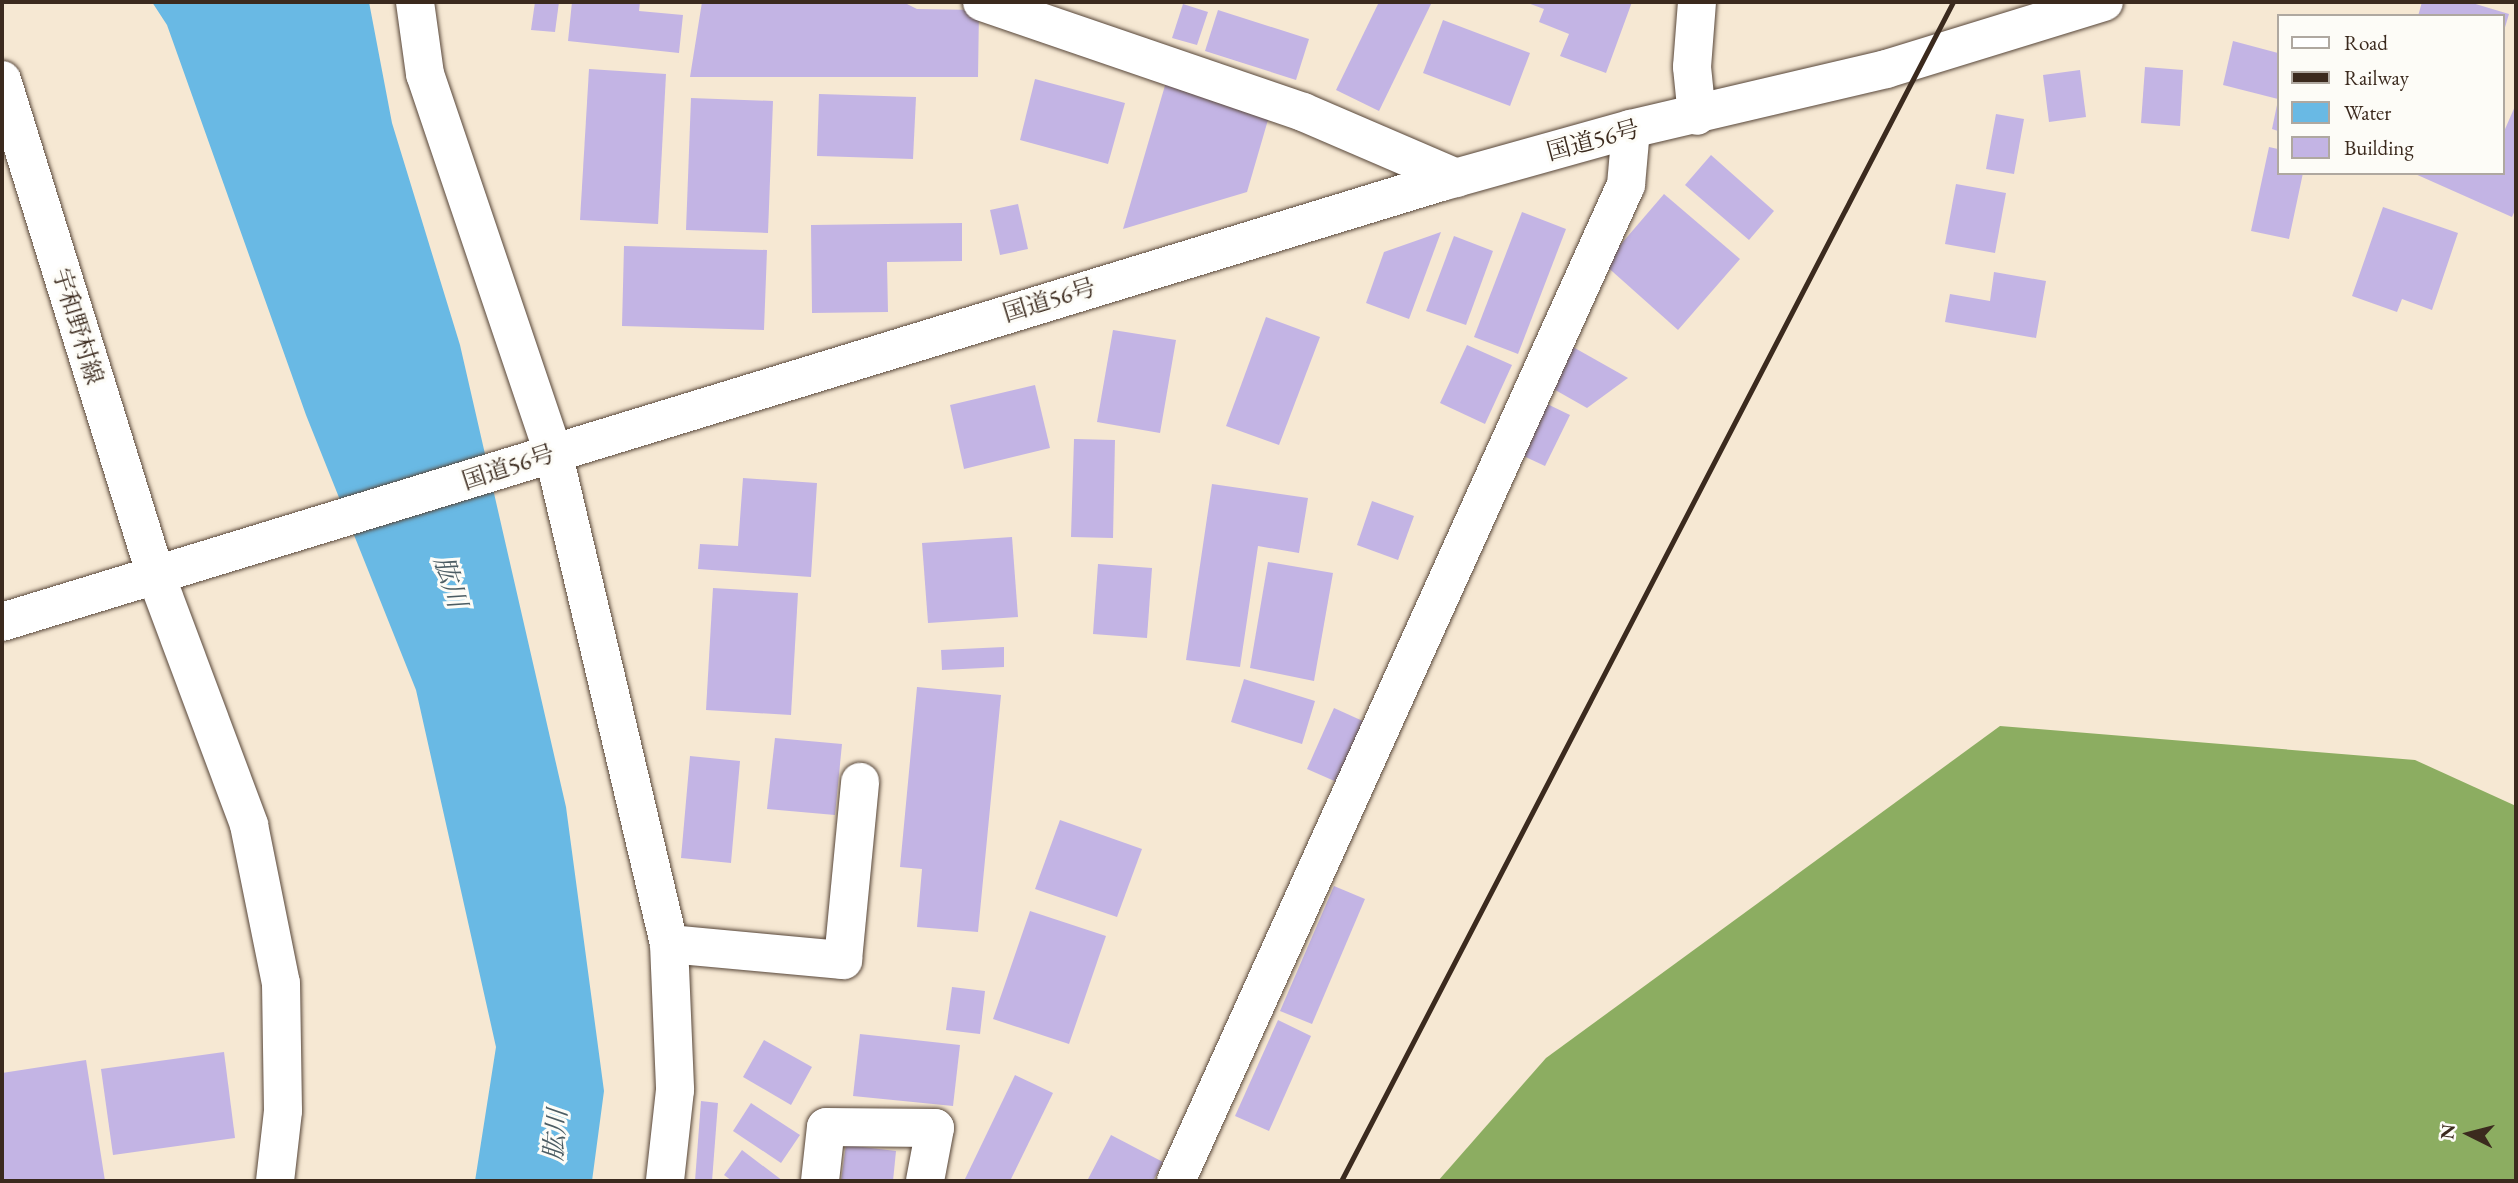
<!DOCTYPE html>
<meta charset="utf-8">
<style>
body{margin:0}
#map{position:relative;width:2518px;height:1183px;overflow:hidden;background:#f6e8d3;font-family:"EB Garamond","Noto Serif JP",serif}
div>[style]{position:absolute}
.forest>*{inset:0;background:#8cad61}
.water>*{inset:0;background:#69b9e4}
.building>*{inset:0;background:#c3b4e4}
.roads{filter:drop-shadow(0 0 2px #574639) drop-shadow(0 0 2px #574639)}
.minor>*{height:38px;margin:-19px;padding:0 19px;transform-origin:19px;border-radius:19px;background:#fff}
.major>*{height:38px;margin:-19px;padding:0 19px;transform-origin:19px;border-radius:19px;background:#fff}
.highway>*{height:38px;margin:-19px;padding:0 19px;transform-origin:19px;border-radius:19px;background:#fff}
.rail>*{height:5px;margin:-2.5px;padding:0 2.5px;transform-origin:2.5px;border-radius:2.5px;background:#3b2a1e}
span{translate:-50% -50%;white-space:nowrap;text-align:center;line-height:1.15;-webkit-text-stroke:6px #fdfcf7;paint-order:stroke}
.street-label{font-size:24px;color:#3b2a1e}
.water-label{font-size:26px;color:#4b5c63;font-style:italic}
.frame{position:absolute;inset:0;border:4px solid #3b2a1e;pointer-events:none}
.legend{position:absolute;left:2277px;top:14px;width:228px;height:161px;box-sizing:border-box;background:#fdfcf7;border:2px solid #afa8a0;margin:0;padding:9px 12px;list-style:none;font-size:21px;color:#3b2a1e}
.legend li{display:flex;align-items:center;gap:14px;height:35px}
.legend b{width:35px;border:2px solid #afa8a0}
.north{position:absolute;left:2434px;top:1099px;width:70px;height:70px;-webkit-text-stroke:5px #fdfcf7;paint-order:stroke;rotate:276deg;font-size:19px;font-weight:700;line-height:28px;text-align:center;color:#3b2a1e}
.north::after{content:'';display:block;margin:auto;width:24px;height:32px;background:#3b2a1e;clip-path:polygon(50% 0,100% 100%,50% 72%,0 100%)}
</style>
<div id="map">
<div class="forest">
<i style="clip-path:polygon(2000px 726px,2415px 760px,2516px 806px,2516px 1181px,1438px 1181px,1546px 1058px)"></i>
</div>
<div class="water">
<i style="clip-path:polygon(152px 2px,369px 2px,392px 123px,460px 345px,566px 807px,604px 1091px,592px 1181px,475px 1181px,496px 1047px,416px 690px,306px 415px,167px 25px)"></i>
</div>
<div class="building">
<i style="clip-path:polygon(535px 2px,559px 2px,555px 32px,531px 30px)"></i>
<i style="clip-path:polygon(572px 2px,640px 2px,639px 11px,683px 15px,679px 53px,568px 41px)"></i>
<i style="clip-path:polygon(702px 2px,903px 2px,917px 9px,979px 10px,978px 77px,690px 77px)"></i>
<i style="clip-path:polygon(1379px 2px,1432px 2px,1379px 111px,1336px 90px)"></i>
<i style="clip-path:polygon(1525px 2px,1632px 2px,1606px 73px,1560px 56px,1569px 34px,1539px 22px,1544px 9px)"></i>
<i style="clip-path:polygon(2422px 2px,2469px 2px,2509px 14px,2503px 34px,2502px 16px,2418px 16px)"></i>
<i style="clip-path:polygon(1183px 4px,1208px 12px,1197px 45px,1172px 38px)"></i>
<i style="clip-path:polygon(1218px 10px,1309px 39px,1296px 80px,1205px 51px)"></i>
<i style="clip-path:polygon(1443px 20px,1530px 53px,1510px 106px,1423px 73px)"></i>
<i style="clip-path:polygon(2233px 41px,2278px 53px,2278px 99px,2223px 85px)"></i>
<i style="clip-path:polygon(2145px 67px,2183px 70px,2180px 126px,2141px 123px)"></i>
<i style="clip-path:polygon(589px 69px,666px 74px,658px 224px,580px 220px)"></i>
<i style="clip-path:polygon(2080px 70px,2086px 117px,2049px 122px,2043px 75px)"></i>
<i style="clip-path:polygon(1035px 79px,1125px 103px,1108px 164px,1020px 140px)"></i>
<i style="clip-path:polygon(1166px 82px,1270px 113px,1247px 192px,1123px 229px)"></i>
<i style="clip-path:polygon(819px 94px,916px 97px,913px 159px,817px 156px)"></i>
<i style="clip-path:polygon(691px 98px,773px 101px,768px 233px,686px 230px)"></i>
<i style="clip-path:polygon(2516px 104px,2516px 208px,2512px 217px,2413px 173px,2502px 173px,2502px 136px)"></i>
<i style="clip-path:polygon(2277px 105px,2278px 106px,2278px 131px,2272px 129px)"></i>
<i style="clip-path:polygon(1996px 114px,2024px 119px,2014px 174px,1986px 169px)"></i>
<i style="clip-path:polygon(2269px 147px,2278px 149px,2278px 173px,2303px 173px,2289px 239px,2251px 231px)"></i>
<i style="clip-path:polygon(1711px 155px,1774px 211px,1749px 240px,1685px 185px)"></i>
<i style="clip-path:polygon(1956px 184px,2006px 193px,1995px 253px,1945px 244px)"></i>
<i style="clip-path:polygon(1664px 194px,1740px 259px,1678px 330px,1604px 264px)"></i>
<i style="clip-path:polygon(1018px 204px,1028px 249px,1000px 255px,990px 210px)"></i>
<i style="clip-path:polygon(2383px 207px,2458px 233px,2432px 310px,2402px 299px,2397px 312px,2352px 296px)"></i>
<i style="clip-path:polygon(1522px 212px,1566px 229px,1518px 354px,1474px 337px)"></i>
<i style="clip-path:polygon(962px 223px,962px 261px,887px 262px,888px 312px,812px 313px,811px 225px)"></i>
<i style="clip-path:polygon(1441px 232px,1409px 319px,1366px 303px,1384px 252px)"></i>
<i style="clip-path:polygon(1454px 236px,1493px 251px,1466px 325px,1426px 311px)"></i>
<i style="clip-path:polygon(624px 246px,767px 250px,764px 330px,622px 326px)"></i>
<i style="clip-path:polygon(1994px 272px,2046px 281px,2036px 338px,1945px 322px,1950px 294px,1990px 301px)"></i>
<i style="clip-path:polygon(1266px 317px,1320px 337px,1279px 445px,1226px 426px)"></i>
<i style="clip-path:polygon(1113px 330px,1176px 340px,1160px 433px,1097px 422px)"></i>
<i style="clip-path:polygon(1467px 345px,1512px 365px,1485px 424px,1440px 403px)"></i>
<i style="clip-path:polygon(1573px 347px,1628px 378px,1587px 408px,1550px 387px)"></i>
<i style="clip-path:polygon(1035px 385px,1050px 448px,964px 469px,950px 405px)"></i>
<i style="clip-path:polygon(1543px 402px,1570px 415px,1545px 466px,1519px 454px)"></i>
<i style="clip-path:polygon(1074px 439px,1115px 440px,1113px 538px,1071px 537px)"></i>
<i style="clip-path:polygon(743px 478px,817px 483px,811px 577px,698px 569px,700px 544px,738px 546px)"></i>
<i style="clip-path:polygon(1212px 484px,1308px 498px,1299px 553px,1258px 546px,1240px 667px,1186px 660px)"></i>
<i style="clip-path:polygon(1372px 501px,1414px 516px,1398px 560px,1357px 545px)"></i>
<i style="clip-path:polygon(1012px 537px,1018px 617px,928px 623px,922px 543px)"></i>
<i style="clip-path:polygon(1268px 562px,1333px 573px,1314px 681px,1250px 668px)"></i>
<i style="clip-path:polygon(1098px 564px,1152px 568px,1147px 638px,1093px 634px)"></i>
<i style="clip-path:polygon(713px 588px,798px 593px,791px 715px,706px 710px)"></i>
<i style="clip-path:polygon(1004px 647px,1004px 667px,942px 670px,941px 650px)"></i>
<i style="clip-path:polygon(1244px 679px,1315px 701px,1302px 744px,1231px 722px)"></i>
<i style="clip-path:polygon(917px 687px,1001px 695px,978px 932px,917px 927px,922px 869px,900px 867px)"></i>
<i style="clip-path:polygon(1334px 708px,1365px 722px,1339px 783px,1307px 769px)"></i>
<i style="clip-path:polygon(775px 738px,842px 744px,835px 815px,767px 809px)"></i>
<i style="clip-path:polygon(690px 756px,740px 761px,731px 863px,681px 858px)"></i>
<i style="clip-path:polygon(1060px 820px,1142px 849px,1117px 917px,1035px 889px)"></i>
<i style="clip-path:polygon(1334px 886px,1365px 899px,1312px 1024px,1280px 1011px)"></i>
<i style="clip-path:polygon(1030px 911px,1106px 936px,1069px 1044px,993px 1019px)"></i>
<i style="clip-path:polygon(952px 987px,985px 991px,980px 1034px,946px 1030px)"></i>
<i style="clip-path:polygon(1278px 1020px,1311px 1036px,1269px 1131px,1235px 1116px)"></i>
<i style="clip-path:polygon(860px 1034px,960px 1045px,953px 1106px,853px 1096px)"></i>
<i style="clip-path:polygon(764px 1040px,812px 1067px,791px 1105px,743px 1077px)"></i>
<i style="clip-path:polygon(224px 1052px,235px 1138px,113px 1155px,101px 1069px)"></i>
<i style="clip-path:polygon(86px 1060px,105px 1181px,2px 1181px,2px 1073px)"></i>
<i style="clip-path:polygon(1015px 1075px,1053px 1093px,1010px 1181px,964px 1181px)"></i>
<i style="clip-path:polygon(701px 1101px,718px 1103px,712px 1181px,695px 1181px)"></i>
<i style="clip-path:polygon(751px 1103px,800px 1135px,781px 1163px,733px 1131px)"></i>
<i style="clip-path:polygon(1111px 1135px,1163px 1162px,1153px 1181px,1087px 1181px)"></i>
<i style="clip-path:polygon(846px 1145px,896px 1151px,893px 1181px,841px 1181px)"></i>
<i style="clip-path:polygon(742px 1150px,783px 1181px,732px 1181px,724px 1175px)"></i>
</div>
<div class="roads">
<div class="minor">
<i style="left:415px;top:2px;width:73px;rotate:82.1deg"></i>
<i style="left:425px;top:74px;width:399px;rotate:71.3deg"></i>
<i style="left:553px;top:452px;width:505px;rotate:76.73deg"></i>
<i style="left:669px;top:944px;width:146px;rotate:87.6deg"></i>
<i style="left:675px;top:1090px;width:92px;rotate:96.3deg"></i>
<i style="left:982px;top:2px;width:339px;rotate:18.9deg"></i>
<i style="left:1303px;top:112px;width:167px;rotate:23.3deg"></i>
<i style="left:1697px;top:2px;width:65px;rotate:94.4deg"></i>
<i style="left:1692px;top:67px;width:49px;rotate:84.2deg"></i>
<i style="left:155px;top:573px;width:269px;rotate:69.5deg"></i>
<i style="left:249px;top:825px;width:161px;rotate:78.6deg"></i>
<i style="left:281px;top:983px;width:128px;rotate:89.1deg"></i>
<i style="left:283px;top:1111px;width:70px;rotate:96.5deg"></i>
<i style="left:669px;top:944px;width:175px;rotate:5.3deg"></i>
<i style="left:843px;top:960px;width:179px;rotate:-84.5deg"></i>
<i style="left:820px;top:1181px;width:54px;rotate:-83.7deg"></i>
<i style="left:826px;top:1127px;width:109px;rotate:0.5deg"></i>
<i style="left:935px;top:1128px;width:54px;rotate:100.7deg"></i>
<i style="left:1176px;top:1181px;width:1093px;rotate:-65.69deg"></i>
<i style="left:1626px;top:185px;width:56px;rotate:-84.9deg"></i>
</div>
<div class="major">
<i style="left:2px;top:80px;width:516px;rotate:72.76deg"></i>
</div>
<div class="highway">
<i style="left:2px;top:622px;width:1505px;rotate:-17deg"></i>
<i style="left:1441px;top:182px;width:197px;rotate:-15.6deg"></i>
<i style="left:1631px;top:129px;width:262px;rotate:-13.2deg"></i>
<i style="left:1886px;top:69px;width:228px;rotate:-17.1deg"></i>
</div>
</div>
<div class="rail">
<i style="left:1341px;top:1181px;width:1328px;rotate:-62.57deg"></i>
</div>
<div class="street-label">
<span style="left:1593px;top:140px;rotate:-15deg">国道56号</span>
<span style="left:1049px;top:300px;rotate:-17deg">国道56号</span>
<span style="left:78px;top:326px;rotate:73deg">宇和野村線</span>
<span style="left:508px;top:467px;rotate:-18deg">国道56号</span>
</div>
<div class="water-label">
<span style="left:450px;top:582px;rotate:72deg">肱川</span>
<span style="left:556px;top:1135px;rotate:-85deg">肱川</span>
</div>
<div class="frame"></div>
<ul class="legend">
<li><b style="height:9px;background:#fff"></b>Road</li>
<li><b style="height:9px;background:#3b2a1e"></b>Railway</li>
<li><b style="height:19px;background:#69b9e4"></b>Water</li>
<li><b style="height:19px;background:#c3b4e4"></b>Building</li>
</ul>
<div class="north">N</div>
</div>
